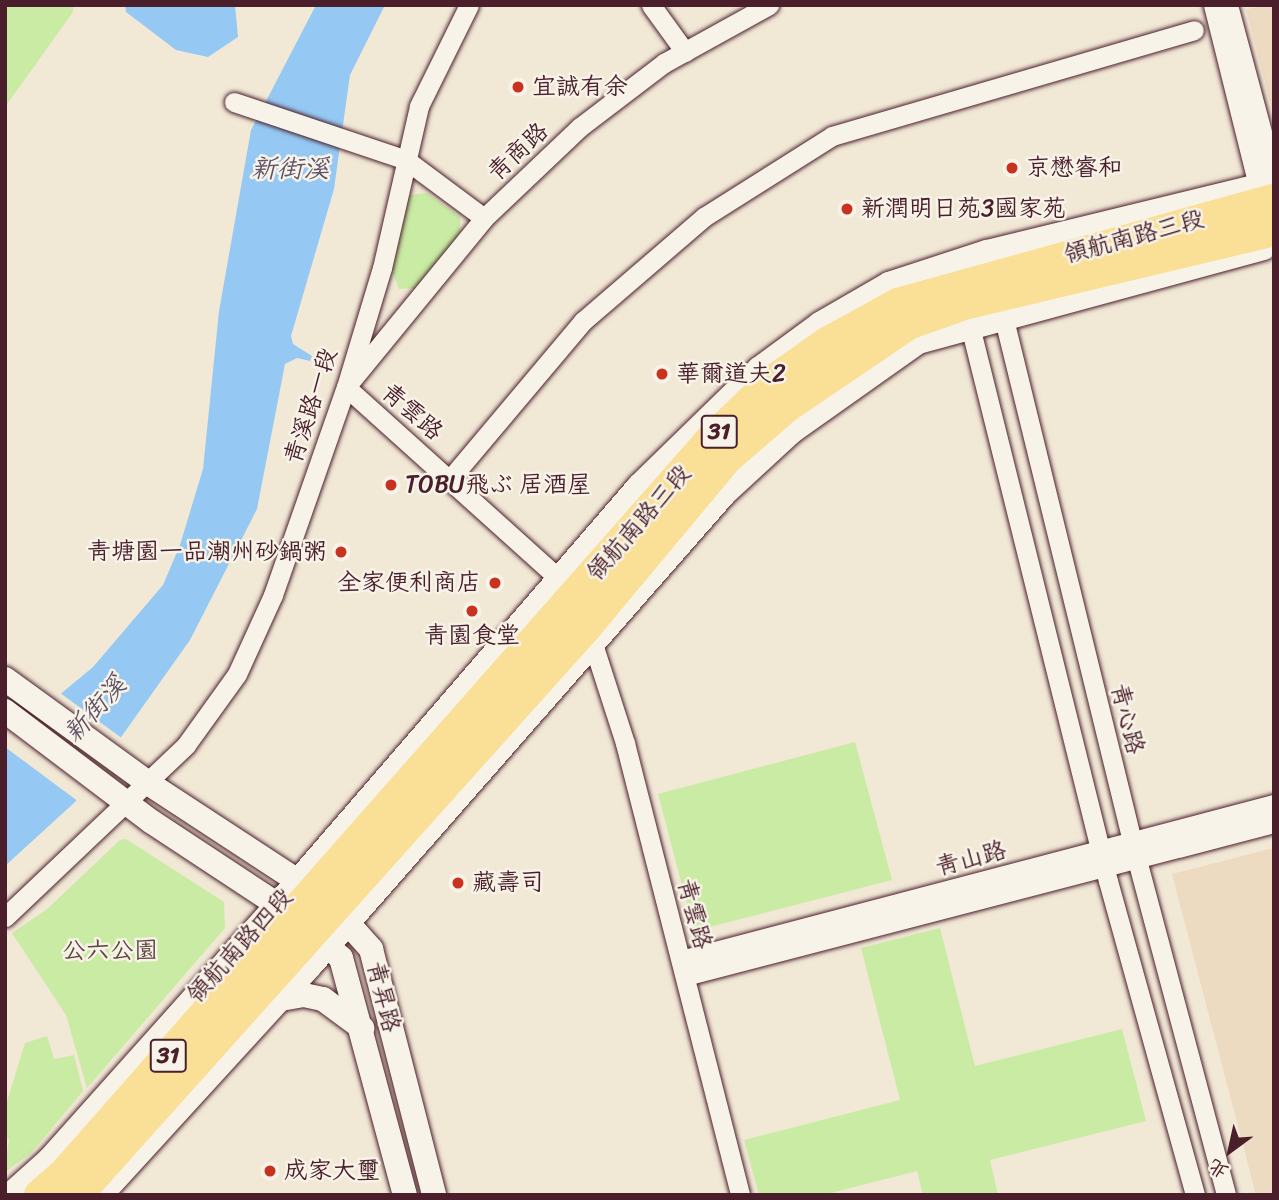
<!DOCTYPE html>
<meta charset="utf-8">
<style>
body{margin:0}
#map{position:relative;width:1279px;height:1200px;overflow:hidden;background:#f2e8d6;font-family:Sriracha,"LXGW WenKai TC","Klee One",sans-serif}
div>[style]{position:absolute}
.built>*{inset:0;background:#ecdac1}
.green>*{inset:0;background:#c9eba3}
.water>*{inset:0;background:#95c9f3}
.pier>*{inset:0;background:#f2e8d6}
.roads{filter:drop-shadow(0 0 2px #4a1f2b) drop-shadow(0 0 2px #4a1f2b)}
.minor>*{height:19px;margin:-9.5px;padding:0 9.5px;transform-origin:9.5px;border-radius:9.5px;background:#f7f3e8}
.tertiary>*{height:24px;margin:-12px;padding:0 12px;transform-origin:12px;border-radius:12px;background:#f7f3e8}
.primary>*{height:32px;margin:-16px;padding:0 16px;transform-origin:16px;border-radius:16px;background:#fadf96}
.dots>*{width:19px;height:19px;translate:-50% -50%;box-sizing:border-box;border:4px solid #f7f3e8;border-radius:50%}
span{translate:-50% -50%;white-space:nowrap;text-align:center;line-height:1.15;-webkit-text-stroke:5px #f7f3e8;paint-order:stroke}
.shield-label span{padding:2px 5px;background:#f7f3e8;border:2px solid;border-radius:5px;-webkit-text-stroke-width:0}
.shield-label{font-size:23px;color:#4a1f2b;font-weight:700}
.poi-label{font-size:24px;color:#4a1f2b}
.left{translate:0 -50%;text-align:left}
.right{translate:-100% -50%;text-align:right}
.street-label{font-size:24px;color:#4a1f2b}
.park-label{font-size:24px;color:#634843}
.water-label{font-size:26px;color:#605267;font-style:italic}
.frame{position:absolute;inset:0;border:7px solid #4a1f2b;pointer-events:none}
.north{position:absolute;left:1195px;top:1116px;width:70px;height:70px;-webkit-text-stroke:5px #f7f3e8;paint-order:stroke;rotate:213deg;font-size:19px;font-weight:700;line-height:28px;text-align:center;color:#4a1f2b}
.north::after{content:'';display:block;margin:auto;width:24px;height:32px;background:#4a1f2b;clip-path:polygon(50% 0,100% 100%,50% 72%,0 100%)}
</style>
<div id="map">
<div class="built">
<i style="clip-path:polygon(1274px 5px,1274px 117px,1246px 9px)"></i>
<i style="clip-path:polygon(1274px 848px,1274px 1195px,1256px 1195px,1172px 874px)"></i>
</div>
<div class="green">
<i style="clip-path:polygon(5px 5px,73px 5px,73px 12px,5px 107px)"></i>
<i style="clip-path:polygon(427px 193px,460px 217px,460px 236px,418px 288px,399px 289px,392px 271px,409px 195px)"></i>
<i style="clip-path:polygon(855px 742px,892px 880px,694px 931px,658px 794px)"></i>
<i style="clip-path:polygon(126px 839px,224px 902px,225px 928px,87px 1088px,66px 1015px,12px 933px,46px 910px,120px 840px)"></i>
<i style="clip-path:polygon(940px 928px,975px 1066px,1122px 1029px,1146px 1121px,990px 1160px,998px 1195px,923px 1195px,917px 1171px,823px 1195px,759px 1195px,744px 1140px,900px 1100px,861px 948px)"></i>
<i style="clip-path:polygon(47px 1036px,54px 1059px,74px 1055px,83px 1091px,31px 1153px,5px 1172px,9px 1139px,5px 1138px,5px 1108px,25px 1043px)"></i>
</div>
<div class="water">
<i style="clip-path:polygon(125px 5px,235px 5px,238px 37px,208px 57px,176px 50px,126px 12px)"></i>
<i style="clip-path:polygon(316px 5px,385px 5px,350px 75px,334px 189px,291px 336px,293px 344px,312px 356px,310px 361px,297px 358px,285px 364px,257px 509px,190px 640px,75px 802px,5px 866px,5px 740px,93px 667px,163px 585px,180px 545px,203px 469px,219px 311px,251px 130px)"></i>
</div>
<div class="pier">
<i style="clip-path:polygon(56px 690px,123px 739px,79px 802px,5px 747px,5px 736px)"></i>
</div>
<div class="roads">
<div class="minor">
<i style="left:651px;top:5px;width:58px;rotate:54.1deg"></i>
<i style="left:1213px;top:5px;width:199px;rotate:76deg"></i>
<i style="left:1228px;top:5px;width:178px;rotate:75deg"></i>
<i style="left:234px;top:102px;width:182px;rotate:18.6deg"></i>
<i style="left:406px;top:160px;width:97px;rotate:36.6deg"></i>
<i style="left:1001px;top:307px;width:550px;rotate:76.22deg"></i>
<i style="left:1132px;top:841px;width:366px;rotate:75.1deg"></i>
<i style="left:967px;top:314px;width:584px;rotate:76.04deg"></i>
<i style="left:1108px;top:881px;width:326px;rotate:74.5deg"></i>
<i style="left:350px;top:382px;width:212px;rotate:-50.7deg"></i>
<i style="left:484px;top:218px;width:132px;rotate:-43.5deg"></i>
<i style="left:580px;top:127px;width:106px;rotate:-37.3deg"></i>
<i style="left:664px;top:63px;width:120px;rotate:-28.9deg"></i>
<i style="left:346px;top:387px;width:287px;rotate:42deg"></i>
<i style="left:559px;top:579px;width:13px;rotate:63deg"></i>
<i style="left:450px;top:479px;width:207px;rotate:-49.9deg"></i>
<i style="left:583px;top:321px;width:160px;rotate:-40.7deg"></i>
<i style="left:704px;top:217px;width:151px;rotate:-32.3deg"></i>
<i style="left:832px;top:136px;width:377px;rotate:-16.3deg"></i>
<i style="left:594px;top:647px;width:101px;rotate:72.1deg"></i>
<i style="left:625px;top:743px;width:466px;rotate:75.7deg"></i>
<i style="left:5px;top:917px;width:250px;rotate:-43.5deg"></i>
<i style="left:186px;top:745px;width:87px;rotate:-54.3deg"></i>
<i style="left:237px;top:674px;width:87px;rotate:-65.5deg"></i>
<i style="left:273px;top:595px;width:220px;rotate:-70.7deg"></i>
<i style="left:346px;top:387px;width:124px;rotate:-73.2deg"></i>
<i style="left:382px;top:268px;width:166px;rotate:-77.1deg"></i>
<i style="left:419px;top:106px;width:113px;rotate:-63.7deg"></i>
<i style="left:681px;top:960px;width:613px;rotate:-14.74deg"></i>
<i style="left:685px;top:976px;width:609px;rotate:-14.56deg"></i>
</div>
<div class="tertiary">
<i style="left:5px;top:679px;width:177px;rotate:36deg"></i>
<i style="left:148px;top:783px;width:194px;rotate:33.2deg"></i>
<i style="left:5px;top:711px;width:184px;rotate:37.1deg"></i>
<i style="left:152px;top:822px;width:169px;rotate:33.4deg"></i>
<i style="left:293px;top:915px;width:64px;rotate:41.9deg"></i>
<i style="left:341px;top:958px;width:245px;rotate:74.9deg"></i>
<i style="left:338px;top:912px;width:50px;rotate:48.3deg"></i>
<i style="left:371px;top:949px;width:254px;rotate:75.6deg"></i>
<i style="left:281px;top:999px;width:23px;rotate:-10deg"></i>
<i style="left:304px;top:995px;width:19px;rotate:12deg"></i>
<i style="left:323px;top:999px;width:49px;rotate:36.6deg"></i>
<i style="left:10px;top:1195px;width:52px;rotate:-41.9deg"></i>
<i style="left:49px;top:1160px;width:342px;rotate:-48.2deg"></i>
<i style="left:277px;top:905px;width:554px;rotate:-49.17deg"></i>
<i style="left:639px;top:486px;width:168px;rotate:-44.3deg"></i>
<i style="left:759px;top:369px;width:76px;rotate:-36.4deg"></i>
<i style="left:820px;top:324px;width:80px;rotate:-30.1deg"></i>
<i style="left:889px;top:284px;width:103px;rotate:-18.1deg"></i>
<i style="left:987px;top:252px;width:295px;rotate:-13.7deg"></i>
<i style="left:101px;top:1195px;width:311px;rotate:-47.6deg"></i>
<i style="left:311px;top:965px;width:628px;rotate:-48.75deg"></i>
<i style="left:725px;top:493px;width:90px;rotate:-42.7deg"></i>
<i style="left:791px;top:432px;width:156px;rotate:-35.3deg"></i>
<i style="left:918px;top:342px;width:358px;rotate:-15.2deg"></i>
</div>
<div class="primary">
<i style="left:40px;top:1195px;width:35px;rotate:-41deg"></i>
<i style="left:66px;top:1172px;width:976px;rotate:-48.62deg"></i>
<i style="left:711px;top:440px;width:82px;rotate:-44deg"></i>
<i style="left:770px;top:383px;width:70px;rotate:-35.1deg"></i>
<i style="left:827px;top:343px;width:81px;rotate:-28.8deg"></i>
<i style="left:898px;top:304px;width:390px;rotate:-15.5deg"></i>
<i style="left:77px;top:1195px;width:763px;rotate:-48.14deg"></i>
<i style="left:586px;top:627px;width:219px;rotate:-50.2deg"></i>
<i style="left:726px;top:459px;width:79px;rotate:-40.9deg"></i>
<i style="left:786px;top:407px;width:148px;rotate:-34.2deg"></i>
<i style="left:908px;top:324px;width:59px;rotate:-19.7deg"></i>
<i style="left:964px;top:304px;width:319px;rotate:-13.4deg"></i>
</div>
</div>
<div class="dots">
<i style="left:518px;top:87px;background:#c8321e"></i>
<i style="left:1012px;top:168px;background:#c8321e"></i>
<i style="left:847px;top:209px;background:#c8321e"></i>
<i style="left:662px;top:374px;background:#c8321e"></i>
<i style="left:391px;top:485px;background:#c8321e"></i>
<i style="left:341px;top:552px;background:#c8321e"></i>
<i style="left:495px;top:583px;background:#c8321e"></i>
<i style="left:472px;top:611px;background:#c8321e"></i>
<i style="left:458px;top:883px;background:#c8321e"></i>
<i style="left:270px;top:1171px;background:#c8321e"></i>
</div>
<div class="shield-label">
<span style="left:719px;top:432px">31</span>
<span style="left:168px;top:1056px">31</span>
</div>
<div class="poi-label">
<span class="left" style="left:532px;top:87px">宜誠有余</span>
<span class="left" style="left:1026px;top:168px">京懋睿和</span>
<span class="left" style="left:861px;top:209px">新潤明日苑3國家苑</span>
<span class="left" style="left:676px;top:374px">華爾道夫2</span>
<span class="left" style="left:405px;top:485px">TOBU飛ぶ 居酒屋</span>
<span class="right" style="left:327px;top:552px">青塘園一品潮州砂鍋粥</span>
<span class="right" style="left:481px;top:583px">全家便利商店</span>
<span style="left:472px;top:636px">青園食堂</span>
<span class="left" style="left:472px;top:883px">藏壽司</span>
<span class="left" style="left:284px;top:1171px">成家大璽</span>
</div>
<div class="street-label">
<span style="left:518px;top:152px;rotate:-43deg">青商路</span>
<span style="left:1134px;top:237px;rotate:-15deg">領航南路三段</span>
<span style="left:311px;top:406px;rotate:-72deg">青溪路一段</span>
<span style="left:412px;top:412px;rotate:41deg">青雲路</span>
<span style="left:639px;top:523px;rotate:-49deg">領航南路三段</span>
<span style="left:1127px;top:719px;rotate:76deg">青心路</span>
<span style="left:971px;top:859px;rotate:-15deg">青山路</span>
<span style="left:694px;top:914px;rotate:75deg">青雲路</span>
<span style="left:240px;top:946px;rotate:-48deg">領航南路四段</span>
<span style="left:383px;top:997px;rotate:76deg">青昇路</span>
</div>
<div class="park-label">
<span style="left:110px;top:951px">公六公園</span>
</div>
<div class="water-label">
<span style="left:290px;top:169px">新街溪</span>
<span style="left:95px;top:709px;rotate:-48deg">新街溪</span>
</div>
<div class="frame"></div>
<div class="north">北</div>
</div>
